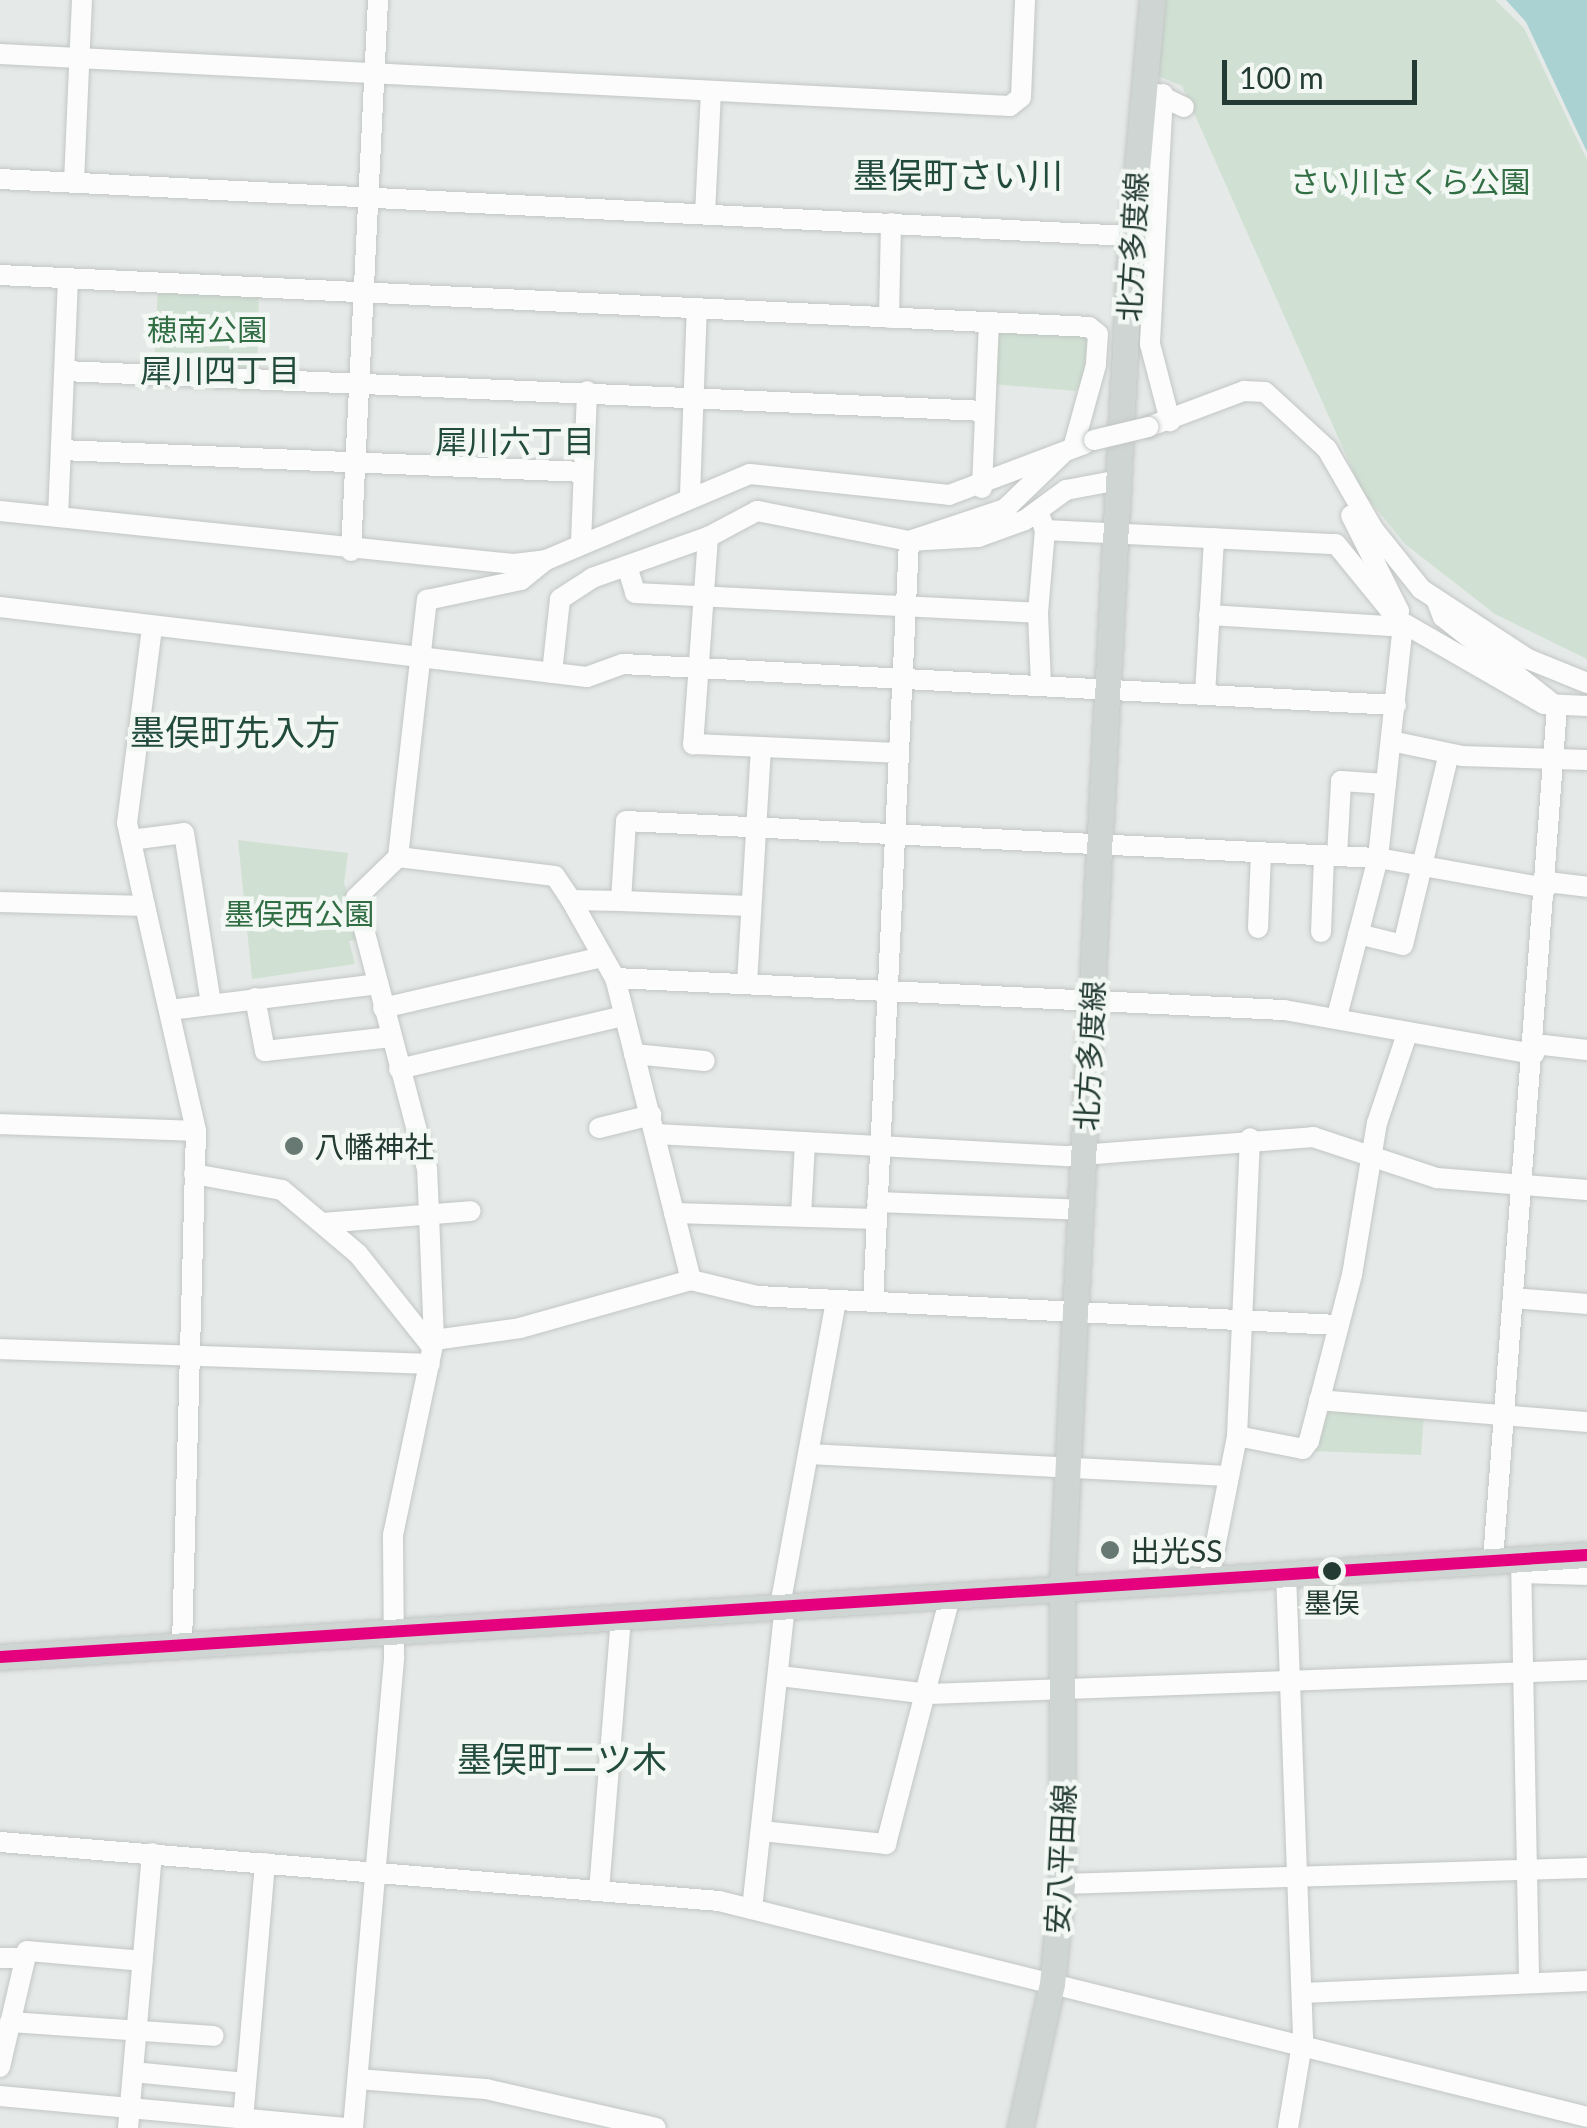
<!DOCTYPE html>
<meta charset="utf-8">
<style>
body{margin:0}
#map{position:relative;width:1587px;height:2128px;overflow:hidden;background:#e5e9e7;font-family:Lato,"Noto Sans JP",sans-serif}
div>[style]{position:absolute}
.green>*{inset:0;background:#d0e1d3}
.water>*{inset:0;background:#aad2d3}
.roads{filter:drop-shadow(0 0 2px #c2c6c4) drop-shadow(0 0 2px #c2c6c4)}
.minor>*{height:20px;margin:-10px;padding:0 10px;transform-origin:10px;border-radius:10px;background:#fbfcfb}
.major>*{height:25px;margin:-12.5px;padding:0 12.5px;transform-origin:12.5px;border-radius:12.5px;background:#cfd5d3}
.bridges{filter:drop-shadow(0 0 2px #c2c6c4) drop-shadow(0 0 2px #c2c6c4)}
.minor-bridge>*{height:20px;margin:-10px;padding:0 10px;transform-origin:10px;border-radius:10px;background:#fbfcfb}
.bus-1>*{height:12px;margin:-6px;padding:0 6px;transform-origin:6px;border-radius:6px;background:#e5007d}
.dots>*{width:28px;height:28px;translate:-50% -50%;box-sizing:border-box;border:5px solid #f3f8f5;border-radius:50%}
span{translate:-50% -50%;white-space:nowrap;text-align:center;line-height:1.15;-webkit-text-stroke:9px #f3f8f5;paint-order:stroke}
.bus-label{font-size:28px;color:#243b33}
.park-label{font-size:30px;color:#326e44}
.street-label{font-size:30px;color:#243b33}
.poi-label{font-size:30px;color:#243b33}
.left{translate:0 -50%;text-align:left}
.neighbourhood-label{font-size:32px;color:#224b3d}
.quarter-label{font-size:35px;color:#224b3d}
.scale{position:absolute;left:1222px;top:60px;width:195px;height:45px;box-sizing:border-box;border:5px solid #243b33;border-top:0;padding-left:12px;font-size:30px;line-height:35px;white-space:nowrap;color:#243b33;-webkit-text-stroke:8px #f3f8f5;paint-order:stroke}
</style>
<div id="map">
<div class="green">
<i style="clip-path:polygon(1166px 0,1495px 0,1524px 28px,1587px 160px,1587px 659px,1495px 614px,1405px 544px,1362px 491px,1182px 86px,1158px 76px)"></i>
<i style="clip-path:polygon(158px 287px,259px 292px,257px 370px,154px 366px)"></i>
<i style="clip-path:polygon(994px 327px,1090px 332px,1090px 362px,1076px 391px,991px 384px)"></i>
<i style="clip-path:polygon(238px 840px,348px 853px,344px 883px,363px 939px,349px 941px,355px 964px,252px 979px)"></i>
<i style="clip-path:polygon(1330px 1408px,1424px 1415px,1421px 1455px,1312px 1451px)"></i>
</div>
<div class="water">
<i style="clip-path:polygon(1506px 0,1587px 0,1587px 152px,1526px 22px)"></i>
</div>
<div class="roads">
<div class="minor">
<i style="left:0;top:54px;width:1011px;rotate:2.95deg"></i>
<i style="left:1010px;top:106px;width:14px;rotate:-39deg"></i>
<i style="left:1021px;top:97px;width:97px;rotate:-87.6deg"></i>
<i style="left:1154px;top:93px;width:33px;rotate:25deg"></i>
<i style="left:1163px;top:94px;width:250px;rotate:93deg"></i>
<i style="left:1150px;top:344px;width:80px;rotate:75.4deg"></i>
<i style="left:0;top:179px;width:1132px;rotate:2.89deg"></i>
<i style="left:74px;top:182px;width:182px;rotate:-87.5deg"></i>
<i style="left:705px;top:214px;width:123px;rotate:-87.2deg"></i>
<i style="left:0;top:275px;width:1090px;rotate:2.73deg"></i>
<i style="left:1089px;top:327px;width:11px;rotate:38deg"></i>
<i style="left:1098px;top:334px;width:31px;rotate:94deg"></i>
<i style="left:1096px;top:365px;width:86px;rotate:105.5deg"></i>
<i style="left:889px;top:318px;width:95px;rotate:-88.8deg"></i>
<i style="left:65px;top:371px;width:921px;rotate:2.49deg"></i>
<i style="left:1148px;top:427px;width:103px;rotate:-20.6deg"></i>
<i style="left:1244px;top:391px;width:21px;rotate:3deg"></i>
<i style="left:1265px;top:392px;width:84px;rotate:42.6deg"></i>
<i style="left:1327px;top:449px;width:92px;rotate:60.1deg"></i>
<i style="left:1373px;top:529px;width:77px;rotate:51.3deg"></i>
<i style="left:1421px;top:589px;width:128px;rotate:33.2deg"></i>
<i style="left:1528px;top:659px;width:64px;rotate:22.1deg"></i>
<i style="left:61px;top:450px;width:522px;rotate:2.41deg"></i>
<i style="left:1063px;top:453px;width:81px;rotate:136deg"></i>
<i style="left:1005px;top:509px;width:101px;rotate:161.6deg"></i>
<i style="left:909px;top:541px;width:69px;rotate:-3.3deg"></i>
<i style="left:978px;top:537px;width:50px;rotate:-19.9deg"></i>
<i style="left:1025px;top:520px;width:51px;rotate:-36.2deg"></i>
<i style="left:1066px;top:490px;width:54px;rotate:-10.7deg"></i>
<i style="left:982px;top:488px;width:166px;rotate:-87.6deg"></i>
<i style="left:690px;top:495px;width:187px;rotate:-87.9deg"></i>
<i style="left:0;top:511px;width:517px;rotate:5.89deg"></i>
<i style="left:514px;top:564px;width:32px;rotate:-7deg"></i>
<i style="left:546px;top:560px;width:221px;rotate:-22.9deg"></i>
<i style="left:750px;top:474px;width:200px;rotate:6deg"></i>
<i style="left:949px;top:495px;width:145px;rotate:-20.6deg"></i>
<i style="left:1038px;top:511px;width:20px;rotate:70deg"></i>
<i style="left:1045px;top:530px;width:291px;rotate:2.8deg"></i>
<i style="left:1336px;top:544px;width:98px;rotate:50.8deg"></i>
<i style="left:1398px;top:620px;width:168px;rotate:29.9deg"></i>
<i style="left:1544px;top:704px;width:43px;rotate:2.7deg"></i>
<i style="left:58px;top:517px;width:238px;rotate:-87.6deg"></i>
<i style="left:581px;top:542px;width:151px;rotate:-87.7deg"></i>
<i style="left:351px;top:551px;width:552px;rotate:-87.19deg"></i>
<i style="left:627px;top:566px;width:28px;rotate:73deg"></i>
<i style="left:635px;top:593px;width:403px;rotate:2.8deg"></i>
<i style="left:1038px;top:613px;width:73px;rotate:87.6deg"></i>
<i style="left:1436px;top:599px;width:19px;rotate:69deg"></i>
<i style="left:1443px;top:617px;width:145px;rotate:38.3deg"></i>
<i style="left:1557px;top:707px;width:856px;rotate:94.29deg"></i>
<i style="left:0;top:607px;width:591px;rotate:6.8deg"></i>
<i style="left:587px;top:677px;width:38px;rotate:-20deg"></i>
<i style="left:623px;top:664px;width:774px;rotate:3.04deg"></i>
<i style="left:1038px;top:613px;width:83px;rotate:-85.2deg"></i>
<i style="left:1209px;top:615px;width:182px;rotate:3.5deg"></i>
<i style="left:1391px;top:626px;width:17px;rotate:-62deg"></i>
<i style="left:1399px;top:611px;width:107px;rotate:-116.6deg"></i>
<i style="left:1403px;top:624px;width:235px;rotate:96.1deg"></i>
<i style="left:1378px;top:858px;width:171px;rotate:10.1deg"></i>
<i style="left:552px;top:673px;width:74px;rotate:-83.8deg"></i>
<i style="left:560px;top:599px;width:38px;rotate:-33deg"></i>
<i style="left:592px;top:578px;width:123px;rotate:-19.5deg"></i>
<i style="left:1205px;top:695px;width:157px;rotate:-86.7deg"></i>
<i style="left:1391px;top:741px;width:73px;rotate:11.9deg"></i>
<i style="left:1462px;top:756px;width:125px;rotate:1.8deg"></i>
<i style="left:131px;top:840px;width:53px;rotate:-7.5deg"></i>
<i style="left:184px;top:833px;width:172px;rotate:81deg"></i>
<i style="left:1337px;top:856px;width:75px;rotate:-86.9deg"></i>
<i style="left:1341px;top:781px;width:45px;rotate:3.8deg"></i>
<i style="left:398px;top:857px;width:158px;rotate:6.9deg"></i>
<i style="left:555px;top:876px;width:29px;rotate:56deg"></i>
<i style="left:1548px;top:882px;width:39px;rotate:7deg"></i>
<i style="left:621px;top:901px;width:129px;rotate:2.2deg"></i>
<i style="left:0;top:902px;width:145px;rotate:1.6deg"></i>
<i style="left:145px;top:906px;width:231px;rotate:77.2deg"></i>
<i style="left:196px;top:1131px;width:515px;rotate:91.56deg"></i>
<i style="left:145px;top:906px;width:85px;rotate:-102.2deg"></i>
<i style="left:127px;top:823px;width:198px;rotate:-82.7deg"></i>
<i style="left:1258px;top:928px;width:75px;rotate:-87.7deg"></i>
<i style="left:1321px;top:932px;width:76px;rotate:-87.7deg"></i>
<i style="left:1358px;top:934px;width:46px;rotate:13.7deg"></i>
<i style="left:1403px;top:945px;width:196px;rotate:-76.5deg"></i>
<i style="left:615px;top:978px;width:670px;rotate:2.74deg"></i>
<i style="left:1284px;top:1010px;width:254px;rotate:10deg"></i>
<i style="left:747px;top:983px;width:236px;rotate:-86.6deg"></i>
<i style="left:255px;top:998px;width:54px;rotate:79.3deg"></i>
<i style="left:265px;top:1051px;width:127px;rotate:-6.3deg"></i>
<i style="left:383px;top:1008px;width:225px;rotate:-13.1deg"></i>
<i style="left:170px;top:1010px;width:210px;rotate:-7.1deg"></i>
<i style="left:1535px;top:1044px;width:52px;rotate:6.6deg"></i>
<i style="left:634px;top:1054px;width:71px;rotate:5.6deg"></i>
<i style="left:399px;top:1069px;width:231px;rotate:-13.3deg"></i>
<i style="left:0;top:1124px;width:196px;rotate:2deg"></i>
<i style="left:599px;top:1128px;width:54px;rotate:-14deg"></i>
<i style="left:656px;top:1134px;width:413px;rotate:3.1deg"></i>
<i style="left:1068px;top:1156px;width:246px;rotate:-4.4deg"></i>
<i style="left:1313px;top:1137px;width:131px;rotate:18.3deg"></i>
<i style="left:1437px;top:1178px;width:150px;rotate:4.6deg"></i>
<i style="left:194px;top:1174px;width:89px;rotate:10.3deg"></i>
<i style="left:282px;top:1190px;width:99px;rotate:40.1deg"></i>
<i style="left:358px;top:1254px;width:119px;rotate:51.5deg"></i>
<i style="left:877px;top:1202px;width:204px;rotate:2.2deg"></i>
<i style="left:674px;top:1213px;width:202px;rotate:1.7deg"></i>
<i style="left:801px;top:1216px;width:74px;rotate:-86.9deg"></i>
<i style="left:323px;top:1223px;width:148px;rotate:-4.6deg"></i>
<i style="left:691px;top:1280px;width:311px;rotate:-104.1deg"></i>
<i style="left:615px;top:978px;width:90px;rotate:-119.4deg"></i>
<i style="left:571px;top:900px;width:50px;rotate:1.1deg"></i>
<i style="left:621px;top:901px;width:80px;rotate:-86.4deg"></i>
<i style="left:626px;top:821px;width:753px;rotate:2.82deg"></i>
<i style="left:1378px;top:858px;width:163px;rotate:104.5deg"></i>
<i style="left:1513px;top:1298px;width:74px;rotate:4.6deg"></i>
<i style="left:873px;top:1302px;width:762px;rotate:-87.29deg"></i>
<i style="left:909px;top:541px;width:155px;rotate:-168.8deg"></i>
<i style="left:757px;top:511px;width:55px;rotate:152deg"></i>
<i style="left:708px;top:537px;width:208px;rotate:94.1deg"></i>
<i style="left:693px;top:744px;width:205px;rotate:2.5deg"></i>
<i style="left:434px;top:1340px;width:87px;rotate:-7.9deg"></i>
<i style="left:520px;top:1328px;width:178px;rotate:-15.7deg"></i>
<i style="left:691px;top:1280px;width:68px;rotate:13.6deg"></i>
<i style="left:757px;top:1296px;width:581px;rotate:2.86deg"></i>
<i style="left:0;top:1349px;width:430px;rotate:2deg"></i>
<i style="left:1319px;top:1400px;width:269px;rotate:4.7deg"></i>
<i style="left:1237px;top:1436px;width:67px;rotate:11.1deg"></i>
<i style="left:1303px;top:1449px;width:10px;rotate:-53deg"></i>
<i style="left:1309px;top:1441px;width:171px;rotate:-75.5deg"></i>
<i style="left:1352px;top:1275px;width:154px;rotate:-80.7deg"></i>
<i style="left:1377px;top:1123px;width:91px;rotate:-71.4deg"></i>
<i style="left:809px;top:1454px;width:419px;rotate:3deg"></i>
<i style="left:1521px;top:1559px;width:424px;rotate:88.9deg"></i>
<i style="left:1286px;top:1573px;width:465px;rotate:87.9deg"></i>
<i style="left:1303px;top:2038px;width:91px;rotate:99.5deg"></i>
<i style="left:1523px;top:1573px;width:64px;rotate:1.8deg"></i>
<i style="left:1209px;top:1578px;width:145px;rotate:-78.8deg"></i>
<i style="left:1237px;top:1436px;width:298px;rotate:-87.5deg"></i>
<i style="left:780px;top:1606px;width:310px;rotate:-79.6deg"></i>
<i style="left:780px;top:1676px;width:150px;rotate:6.9deg"></i>
<i style="left:929px;top:1694px;width:658px;rotate:-2.09deg"></i>
<i style="left:762px;top:1831px;width:125px;rotate:6deg"></i>
<i style="left:886px;top:1844px;width:256px;rotate:-75.5deg"></i>
<i style="left:0;top:1842px;width:721px;rotate:4.69deg"></i>
<i style="left:719px;top:1901px;width:894px;rotate:13.97deg"></i>
<i style="left:1062px;top:1884px;width:525px;rotate:-1.75deg"></i>
<i style="left:599px;top:1891px;width:276px;rotate:-85.4deg"></i>
<i style="left:752px;top:1909px;width:304px;rotate:-83.8deg"></i>
<i style="left:0;top:1958px;width:25px"></i>
<i style="left:1302px;top:1993px;width:285px;rotate:-2.4deg"></i>
<i style="left:10px;top:2022px;width:204px;rotate:3.9deg"></i>
<i style="left:0;top:2067px;width:119px;rotate:-76.9deg"></i>
<i style="left:27px;top:1951px;width:116px;rotate:4.9deg"></i>
<i style="left:133px;top:2072px;width:113px;rotate:5.6deg"></i>
<i style="left:358px;top:2079px;width:128px;rotate:4.5deg"></i>
<i style="left:486px;top:2089px;width:174px;rotate:12.9deg"></i>
<i style="left:0;top:2096px;width:347px;rotate:5.3deg"></i>
<i style="left:243px;top:2120px;width:258px;rotate:-85.1deg"></i>
<i style="left:128px;top:2128px;width:276px;rotate:-85deg"></i>
<i style="left:353px;top:2128px;width:473px;rotate:-85deg"></i>
<i style="left:394px;top:1657px;width:122px;rotate:-90.5deg"></i>
<i style="left:393px;top:1535px;width:199px;rotate:-78.1deg"></i>
<i style="left:434px;top:1340px;width:171px;rotate:-92.3deg"></i>
<i style="left:427px;top:1169px;width:280px;rotate:-104.7deg"></i>
<i style="left:356px;top:898px;width:59px;rotate:-44.3deg"></i>
<i style="left:398px;top:857px;width:259px;rotate:-83.6deg"></i>
<i style="left:427px;top:600px;width:96px;rotate:-12deg"></i>
<i style="left:521px;top:580px;width:32px;rotate:-39deg"></i>
</div>
<div class="major">
<i style="left:0;top:1657px;width:1590px;rotate:-3.68deg"></i>
<i style="left:1020px;top:2128px;width:148px;rotate:-77.5deg"></i>
<i style="left:1052px;top:1984px;width:100px;rotate:-84.3deg"></i>
<i style="left:1062px;top:1884px;width:297px;rotate:-90deg"></i>
<i style="left:1062px;top:1587px;width:273px;rotate:-87.3deg"></i>
<i style="left:1075px;top:1314px;width:1079px;rotate:-87.03deg"></i>
<i style="left:1131px;top:236px;width:237px;rotate:-84.9deg"></i>
</div>
</div>
<div class="bridges">
<div class="minor-bridge">
<i style="left:1094px;top:440px;width:56px;rotate:-13.5deg"></i>
</div>
</div>
<div class="bus-1">
<i style="left:0;top:1657px;width:1590px;rotate:-3.68deg"></i>
</div>
<div class="dots">
<i style="left:294px;top:1146px;background:#687872"></i>
<i style="left:1110px;top:1550px;background:#687872"></i>
<i style="left:1332px;top:1571px;background:#243b33"></i>
</div>
<div class="bus-label">
<span style="left:1332px;top:1602px">墨俣</span>
</div>
<div class="park-label">
<span style="left:1410px;top:181px">さい川さくら公園</span>
<span style="left:207px;top:329px">穂南公園</span>
<span style="left:299px;top:913px">墨俣西公園</span>
</div>
<div class="street-label">
<span style="left:1132px;top:247px;rotate:-87deg">北方多度線</span>
<span style="left:1089px;top:1056px;rotate:-87deg">北方多度線</span>
<span style="left:1060px;top:1859px;rotate:-87deg">安八平田線</span>
</div>
<div class="poi-label">
<span class="left" style="left:314px;top:1146px">八幡神社</span>
<span class="left" style="left:1130px;top:1550px">出光SS</span>
</div>
<div class="neighbourhood-label">
<span style="left:220px;top:370px">犀川四丁目</span>
<span style="left:515px;top:441px">犀川六丁目</span>
</div>
<div class="quarter-label">
<span style="left:958px;top:174px">墨俣町さい川</span>
<span style="left:235px;top:731px">墨俣町先入方</span>
<span style="left:562px;top:1758px">墨俣町二ツ木</span>
</div>
<div class="scale">100 m</div>
</div>
